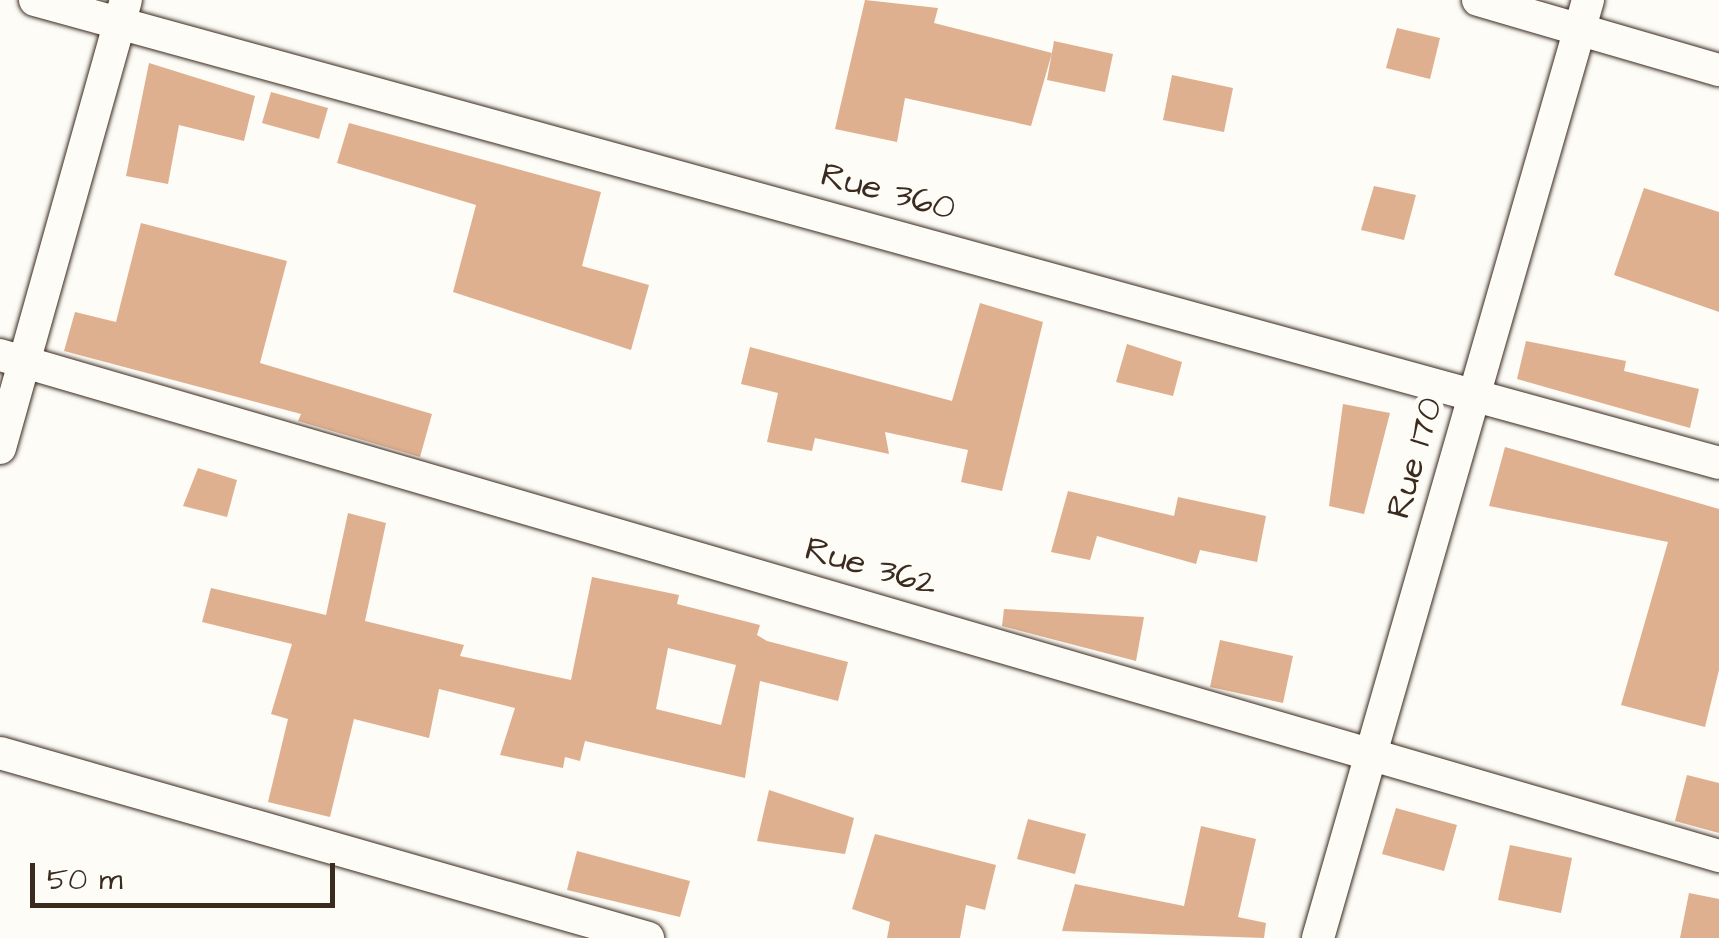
<!DOCTYPE html>
<style>
body{margin:0}
#map{position:relative;width:1719px;height:938px;overflow:hidden;background:#fdfcf7;font-family:"Architects Daughter",sans-serif}
div>[style]{position:absolute}
.building>*{inset:0;background:#deb08f}
.roads{filter:drop-shadow(0 0 2px #3b2a1e) drop-shadow(0 0 2px #3b2a1e)}
.minor>*{height:32px;margin:-16px;padding:0 16px;transform-origin:16px;border-radius:16px;background:#fdfcf7}
span{translate:-50% -50%;white-space:nowrap;text-align:center;line-height:1.15;-webkit-text-stroke:10px #fdfcf7;paint-order:stroke}
.street-label{font-size:35px;color:#3b2a1e}
.scale{position:absolute;left:30px;top:863px;width:305px;height:45px;box-sizing:border-box;border:5px solid #3b2a1e;border-top:0;padding-left:12px;font-size:30px;line-height:35px;white-space:nowrap;color:#3b2a1e;-webkit-text-stroke:8px #fdfcf7;paint-order:stroke}
</style>
<div id="map">
<div class="building">
<i style="clip-path:polygon(865px 0,938px 8px,934px 23px,1052px 53px,1031px 126px,905px 98px,897px 142px,835px 129px)"></i>
<i style="clip-path:polygon(1397px 28px,1440px 38px,1430px 79px,1386px 68px)"></i>
<i style="clip-path:polygon(1054px 41px,1113px 54px,1105px 92px,1047px 80px)"></i>
<i style="clip-path:polygon(149px 63px,255px 96px,244px 141px,179px 125px,168px 184px,126px 176px)"></i>
<i style="clip-path:polygon(1172px 75px,1233px 88px,1224px 132px,1163px 120px)"></i>
<i style="clip-path:polygon(271px 92px,328px 108px,319px 139px,262px 123px)"></i>
<i style="clip-path:polygon(349px 123px,601px 192px,582px 266px,649px 285px,631px 350px,453px 292px,476px 205px,337px 163px)"></i>
<i style="clip-path:polygon(1374px 186px,1416px 195px,1404px 240px,1361px 230px)"></i>
<i style="clip-path:polygon(1644px 188px,1719px 212px,1719px 312px,1614px 275px)"></i>
<i style="clip-path:polygon(141px 223px,287px 261px,260px 363px,432px 414px,420px 457px,298px 421px,301px 414px,64px 351px,75px 312px,116px 322px)"></i>
<i style="clip-path:polygon(980px 303px,1043px 322px,1002px 491px,961px 482px,968px 450px,885px 432px,889px 454px,815px 438px,812px 451px,767px 442px,778px 393px,741px 384px,750px 347px,952px 401px)"></i>
<i style="clip-path:polygon(1526px 341px,1626px 361px,1624px 371px,1699px 389px,1690px 428px,1517px 379px)"></i>
<i style="clip-path:polygon(1127px 344px,1182px 362px,1173px 396px,1116px 382px)"></i>
<i style="clip-path:polygon(1343px 404px,1390px 413px,1364px 514px,1329px 506px)"></i>
<i style="clip-path:polygon(1505px 447px,1719px 509px,1719px 670px,1705px 727px,1621px 705px,1668px 542px,1489px 506px)"></i>
<i style="clip-path:polygon(198px 468px,237px 480px,227px 517px,183px 506px)"></i>
<i style="clip-path:polygon(1068px 491px,1174px 516px,1178px 497px,1266px 516px,1257px 562px,1200px 550px,1196px 564px,1097px 536px,1090px 560px,1051px 552px)"></i>
<i style="clip-path:polygon(evenodd,348px 513px,386px 523px,365px 621px,464px 645px,460px 656px,571px 680px,592px 577px,679px 595px,677px 604px,760px 625px,757px 635px,767px 641px,848px 662px,838px 701px,760px 681px,745px 778px,585px 741px,580px 761px,565px 757px,563px 768px,500px 755px,515px 708px,439px 689px,429px 738px,354px 719px,330px 817px,268px 802px,288px 719px,271px 714px,292px 644px,202px 622px,211px 588px,326px 615px,348px 513px,668px 648px,736px 665px,721px 725px,656px 709px,668px 648px)"></i>
<i style="clip-path:polygon(1004px 609px,1144px 617px,1136px 661px,1002px 626px)"></i>
<i style="clip-path:polygon(1220px 640px,1293px 656px,1283px 703px,1210px 687px)"></i>
<i style="clip-path:polygon(1687px 775px,1719px 783px,1719px 833px,1675px 821px)"></i>
<i style="clip-path:polygon(769px 790px,854px 818px,845px 854px,757px 841px)"></i>
<i style="clip-path:polygon(1396px 808px,1457px 825px,1444px 871px,1382px 854px)"></i>
<i style="clip-path:polygon(1028px 819px,1086px 834px,1075px 874px,1017px 859px)"></i>
<i style="clip-path:polygon(1201px 826px,1256px 839px,1238px 917px,1266px 923px,1264px 938px,1062px 931px,1075px 884px,1184px 906px)"></i>
<i style="clip-path:polygon(875px 834px,996px 865px,985px 910px,966px 905px,960px 938px,887px 938px,890px 922px,852px 909px)"></i>
<i style="clip-path:polygon(1510px 845px,1572px 858px,1561px 913px,1498px 900px)"></i>
<i style="clip-path:polygon(577px 851px,690px 881px,680px 917px,567px 890px)"></i>
<i style="clip-path:polygon(1689px 893px,1719px 899px,1719px 938px,1680px 938px)"></i>
</div>
<div class="roads">
<div class="minor">
<i style="left:35px;top:0;width:1746px;rotate:15.37deg"></i>
<i style="left:1478px;top:0;width:251px;rotate:16.2deg"></i>
<i style="left:0;top:355px;width:1791px;rotate:16.25deg"></i>
<i style="left:0;top:448px;width:465px;rotate:-74.3deg"></i>
<i style="left:0;top:753px;width:674px;rotate:15.93deg"></i>
<i style="left:1318px;top:938px;width:976px;rotate:-73.94deg"></i>
</div>
</div>
<div class="street-label">
<span style="left:888px;top:192px;rotate:15deg">Rue 360</span>
<span style="left:1415px;top:458px;rotate:-74deg">Rue 170</span>
<span style="left:871px;top:567px;rotate:16deg">Rue 362</span>
</div>
<div class="scale">50 m</div>
</div>
